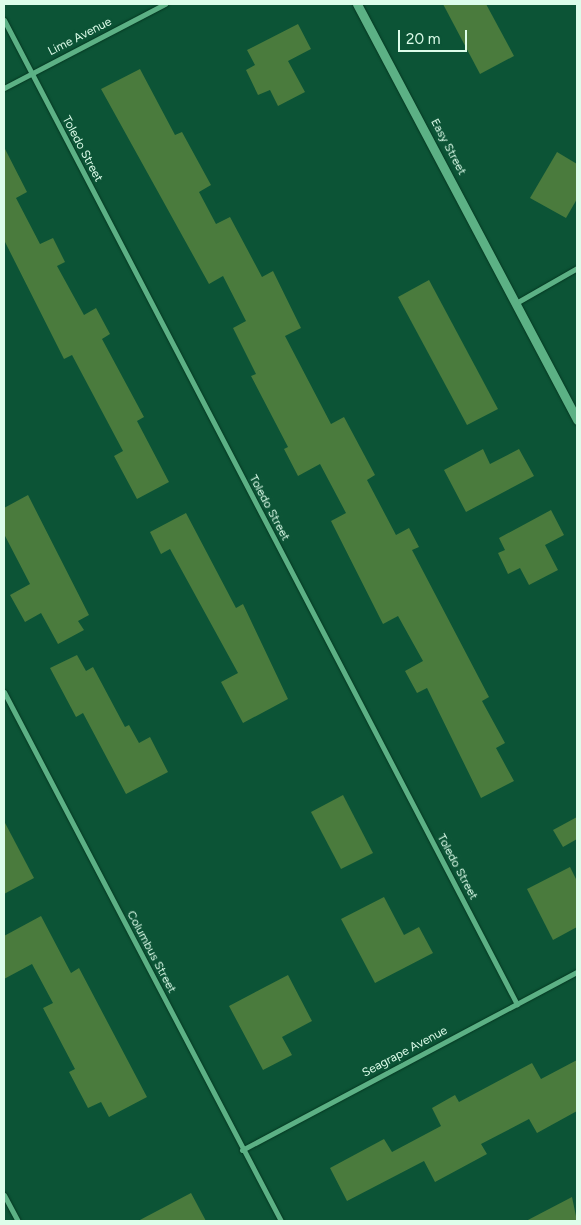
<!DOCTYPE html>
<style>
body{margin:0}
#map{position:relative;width:581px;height:1225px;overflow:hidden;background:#0c5436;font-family:Figtree,sans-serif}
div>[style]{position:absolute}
.building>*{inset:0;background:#4a7b3d}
.roads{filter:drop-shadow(0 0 1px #053721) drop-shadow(0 0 1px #053721)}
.minor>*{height:5px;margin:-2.5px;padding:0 2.5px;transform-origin:2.5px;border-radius:2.5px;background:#5cb185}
.tertiary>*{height:9px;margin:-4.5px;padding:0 4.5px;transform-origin:4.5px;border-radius:4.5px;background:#5cb185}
span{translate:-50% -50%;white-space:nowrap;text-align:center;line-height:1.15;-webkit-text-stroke:4.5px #0c5436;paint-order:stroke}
.street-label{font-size:12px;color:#ddfdea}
.frame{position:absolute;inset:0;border:5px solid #ddfdea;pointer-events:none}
.scale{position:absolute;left:398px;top:30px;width:69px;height:22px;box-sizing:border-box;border:2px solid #ddfdea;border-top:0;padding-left:6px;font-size:15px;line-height:18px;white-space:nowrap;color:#ddfdea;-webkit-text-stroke:4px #0c5436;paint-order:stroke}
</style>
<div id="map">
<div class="building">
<i style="clip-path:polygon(443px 4px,486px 4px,514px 56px,480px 74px)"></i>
<i style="clip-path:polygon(298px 24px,311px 49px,288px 61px,305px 92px,278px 106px,270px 90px,258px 95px,246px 70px,255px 65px,247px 50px)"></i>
<i style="clip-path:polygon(140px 69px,175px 135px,182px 132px,211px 185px,199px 192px,216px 224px,230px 217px,262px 277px,273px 271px,301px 328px,285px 336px,331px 424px,344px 417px,375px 475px,367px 480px,396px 535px,409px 528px,419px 547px,412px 550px,489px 697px,482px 701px,505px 743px,496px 748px,514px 781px,481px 798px,427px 688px,417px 693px,405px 671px,423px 661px,398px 616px,383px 624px,331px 521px,346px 513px,320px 464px,298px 476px,284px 449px,288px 447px,251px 376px,256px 374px,233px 328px,246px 321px,223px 276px,209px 284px,101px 89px)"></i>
<i style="clip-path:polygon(4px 147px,27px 192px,16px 198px,40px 244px,53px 238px,65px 262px,57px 266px,84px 315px,96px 308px,110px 334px,102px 339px,144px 417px,137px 421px,169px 482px,137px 499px,114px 456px,123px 451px,72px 355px,64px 359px,4px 240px)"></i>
<i style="clip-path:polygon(557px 152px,577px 164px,577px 199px,566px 218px,530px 198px)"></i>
<i style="clip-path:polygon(429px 280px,498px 409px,467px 425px,398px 297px)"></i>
<i style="clip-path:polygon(483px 449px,490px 464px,519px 449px,534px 476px,466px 512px,444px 470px)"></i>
<i style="clip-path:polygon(28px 495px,89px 615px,78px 621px,84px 630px,58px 644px,41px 613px,25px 622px,10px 595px,30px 584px,4px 534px,4px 508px)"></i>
<i style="clip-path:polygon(551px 510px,564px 535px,545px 545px,558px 570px,529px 585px,520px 568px,508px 574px,498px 553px,505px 550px,499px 538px)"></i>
<i style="clip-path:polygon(186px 513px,236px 608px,243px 604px,288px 699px,243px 723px,221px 682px,238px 673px,170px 549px,161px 554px,150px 532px)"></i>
<i style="clip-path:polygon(77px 655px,86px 671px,93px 667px,125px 727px,129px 725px,139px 743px,150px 737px,168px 772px,126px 794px,83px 713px,76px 717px,50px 668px)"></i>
<i style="clip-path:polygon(343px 795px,373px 853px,341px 869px,311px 812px)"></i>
<i style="clip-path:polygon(577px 817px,577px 839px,563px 847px,553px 830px)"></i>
<i style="clip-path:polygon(4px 821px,34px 878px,4px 894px)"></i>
<i style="clip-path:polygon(570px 867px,577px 881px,577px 927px,553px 940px,527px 889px)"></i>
<i style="clip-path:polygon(384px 897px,404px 935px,419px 927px,433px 953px,375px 983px,341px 919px)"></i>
<i style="clip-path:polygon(41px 916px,71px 973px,79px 968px,147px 1097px,109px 1117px,101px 1102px,88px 1108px,69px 1072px,75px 1069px,43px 1008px,53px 1003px,32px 964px,4px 979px,4px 936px)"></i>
<i style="clip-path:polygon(288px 975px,312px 1021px,282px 1037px,292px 1055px,263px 1070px,229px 1006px)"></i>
<i style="clip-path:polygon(577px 1060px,577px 1111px,537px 1133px,529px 1119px,481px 1144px,487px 1154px,435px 1182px,424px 1161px,347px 1201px,330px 1168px,384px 1139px,392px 1152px,441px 1126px,432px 1108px,455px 1095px,459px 1102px,532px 1063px,541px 1079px)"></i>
<i style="clip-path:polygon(191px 1193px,206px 1221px,138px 1221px)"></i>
<i style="clip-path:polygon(572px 1197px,577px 1221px,526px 1221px)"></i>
</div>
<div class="roads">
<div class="minor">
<i style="left:4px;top:20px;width:1110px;rotate:62.47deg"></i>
<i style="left:4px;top:88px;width:182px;rotate:-27.6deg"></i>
<i style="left:516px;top:303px;width:70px;rotate:-29.8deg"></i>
<i style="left:4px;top:692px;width:597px;rotate:62.36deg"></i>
<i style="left:242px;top:1150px;width:379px;rotate:-28deg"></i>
<i style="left:4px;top:1195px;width:30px;rotate:62deg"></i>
</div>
<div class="tertiary">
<i style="left:357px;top:4px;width:471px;rotate:62.1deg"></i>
</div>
</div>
<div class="street-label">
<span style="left:80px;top:37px;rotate:-27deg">Lime Avenue</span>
<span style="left:448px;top:147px;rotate:62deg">Easy Street</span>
<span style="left:82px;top:149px;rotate:62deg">Toledo Street</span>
<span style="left:269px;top:508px;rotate:62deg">Toledo Street</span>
<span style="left:457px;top:867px;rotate:62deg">Toledo Street</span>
<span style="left:151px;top:952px;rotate:62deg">Columbus Street</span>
<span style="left:405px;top:1052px;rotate:-28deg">Seagrape Avenue</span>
</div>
<div class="frame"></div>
<div class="scale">20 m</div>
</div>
